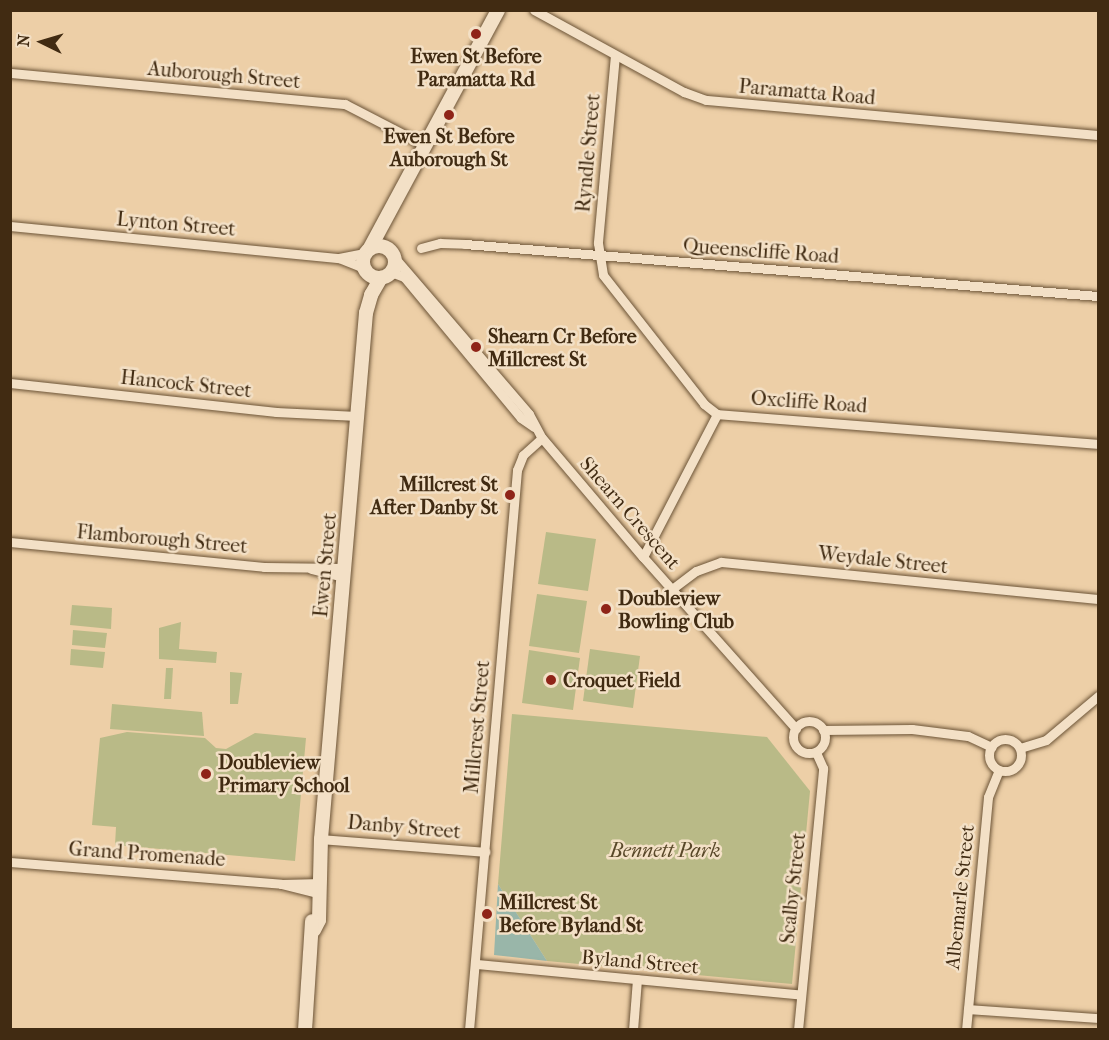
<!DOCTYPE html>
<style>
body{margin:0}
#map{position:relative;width:1109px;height:1040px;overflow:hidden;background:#edcfa7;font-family:"IM FELL French Canon",serif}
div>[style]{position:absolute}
.green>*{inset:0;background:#b9ba87}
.water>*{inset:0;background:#99b6a9}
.roads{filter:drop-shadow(0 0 2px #6c5437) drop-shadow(0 0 2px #6c5437)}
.minor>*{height:9px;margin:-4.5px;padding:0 4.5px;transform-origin:4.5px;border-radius:4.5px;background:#f3e0c6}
.minor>.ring{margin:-4.5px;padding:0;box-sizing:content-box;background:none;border:9px solid #f3e0c6;border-radius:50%}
.secondary>*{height:14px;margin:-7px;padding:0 7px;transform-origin:7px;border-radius:7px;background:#f3e0c6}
.secondary>.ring{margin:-7px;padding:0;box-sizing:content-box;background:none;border:14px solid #f3e0c6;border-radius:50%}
.dots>*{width:16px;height:16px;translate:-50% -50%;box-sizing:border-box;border:3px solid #f3e0c6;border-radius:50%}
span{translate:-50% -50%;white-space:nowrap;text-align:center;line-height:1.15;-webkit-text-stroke:5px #f3e0c6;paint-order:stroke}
.poi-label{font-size:20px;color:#412b12;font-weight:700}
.left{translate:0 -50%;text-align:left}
.right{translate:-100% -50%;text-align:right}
.street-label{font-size:20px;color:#412b12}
.park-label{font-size:20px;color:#594829;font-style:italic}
.frame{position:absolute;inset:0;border:12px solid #412b12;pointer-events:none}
.north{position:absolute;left:12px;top:12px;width:60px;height:60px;-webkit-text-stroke:4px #f3e0c6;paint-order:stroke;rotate:275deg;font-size:16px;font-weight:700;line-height:24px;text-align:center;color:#412b12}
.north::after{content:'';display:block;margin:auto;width:21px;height:27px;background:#412b12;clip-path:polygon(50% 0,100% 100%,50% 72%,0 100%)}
</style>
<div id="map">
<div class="green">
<i style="clip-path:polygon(546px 532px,596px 539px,588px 591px,538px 584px)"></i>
<i style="clip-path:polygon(537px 594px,587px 601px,579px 653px,529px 646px)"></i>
<i style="clip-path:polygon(72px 605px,112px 608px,111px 629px,70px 625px)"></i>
<i style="clip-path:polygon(181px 622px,179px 649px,217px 652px,216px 663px,159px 659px,159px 628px)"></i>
<i style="clip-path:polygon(73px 630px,107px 633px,105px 648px,72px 645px)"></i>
<i style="clip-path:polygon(71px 649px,105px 652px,103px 668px,70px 665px)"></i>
<i style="clip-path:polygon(590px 649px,640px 656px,633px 708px,583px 701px)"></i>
<i style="clip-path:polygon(529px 650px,580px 658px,573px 710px,522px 703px)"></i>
<i style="clip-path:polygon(166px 668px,173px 668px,171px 699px,164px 699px)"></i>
<i style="clip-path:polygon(230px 672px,242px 673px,238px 704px,230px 704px)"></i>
<i style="clip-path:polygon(112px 704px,202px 712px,204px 736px,110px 729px)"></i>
<i style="clip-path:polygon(512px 714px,767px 737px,810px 791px,792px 984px,547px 961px,498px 884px)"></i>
<i style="clip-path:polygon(127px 732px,205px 738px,216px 748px,226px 749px,255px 733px,306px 738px,295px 861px,115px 845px,116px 827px,92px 825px,100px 738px)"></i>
</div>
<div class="water">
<i style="clip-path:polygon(498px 884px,547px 961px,494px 955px)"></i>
</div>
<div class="roads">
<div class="minor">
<i style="left:534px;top:10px;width:171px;rotate:28.7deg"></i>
<i style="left:684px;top:92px;width:23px;rotate:20deg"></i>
<i style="left:706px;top:100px;width:394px;rotate:5.1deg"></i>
<i style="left:615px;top:55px;width:189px;rotate:95.2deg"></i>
<i style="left:598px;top:243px;width:32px;rotate:81deg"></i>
<i style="left:603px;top:275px;width:164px;rotate:51.9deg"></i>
<i style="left:704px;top:404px;width:16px;rotate:38deg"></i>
<i style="left:717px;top:414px;width:382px;rotate:4.5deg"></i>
<i style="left:10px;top:73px;width:336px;rotate:5.3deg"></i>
<i style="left:345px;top:104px;width:89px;rotate:27.4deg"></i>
<i style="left:10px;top:226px;width:331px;rotate:5.6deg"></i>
<i style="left:339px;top:258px;width:26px;rotate:-11deg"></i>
<i style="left:421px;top:248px;width:20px;rotate:-15deg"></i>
<i style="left:440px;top:243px;width:25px;rotate:2deg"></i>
<i style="left:465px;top:244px;width:635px;rotate:4.7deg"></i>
<i style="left:394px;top:257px;width:207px;rotate:49.3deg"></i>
<i style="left:529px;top:414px;width:27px;rotate:62deg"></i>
<i style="left:542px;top:438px;width:156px;rotate:49.7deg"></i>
<i style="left:643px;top:557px;width:230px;rotate:48.3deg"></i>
<i style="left:339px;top:258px;width:27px;rotate:22deg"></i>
<i style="left:391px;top:272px;width:14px;rotate:21deg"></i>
<i style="left:404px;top:277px;width:183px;rotate:50.3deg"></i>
<i style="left:521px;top:418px;width:16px;rotate:35deg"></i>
<i style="left:10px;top:383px;width:268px;rotate:6.2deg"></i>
<i style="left:276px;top:412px;width:81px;rotate:2.8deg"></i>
<i style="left:10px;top:542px;width:255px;rotate:5.6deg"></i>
<i style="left:264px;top:567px;width:80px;rotate:0.7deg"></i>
<i style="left:643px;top:557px;width:161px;rotate:-62.6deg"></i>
<i style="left:311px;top:569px;width:33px;rotate:14deg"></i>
<i style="left:672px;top:589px;width:30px;rotate:-37deg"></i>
<i style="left:696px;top:571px;width:27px;rotate:-20deg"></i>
<i style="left:721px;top:562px;width:379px;rotate:5.6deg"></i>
<i class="ring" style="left:793px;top:721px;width:23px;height:23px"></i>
<i style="left:823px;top:730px;width:89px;rotate:-0.6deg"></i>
<i style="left:912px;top:729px;width:56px;rotate:7.1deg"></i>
<i style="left:968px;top:736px;width:26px;rotate:25deg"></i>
<i class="ring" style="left:989px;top:739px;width:23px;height:23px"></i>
<i style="left:1020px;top:748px;width:27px;rotate:-17deg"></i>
<i style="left:1046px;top:740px;width:68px;rotate:-40.2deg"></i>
<i style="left:321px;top:839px;width:165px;rotate:4.5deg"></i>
<i style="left:10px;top:862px;width:272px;rotate:4.6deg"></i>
<i style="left:281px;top:884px;width:40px;rotate:-1.4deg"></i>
<i style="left:281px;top:884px;width:41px;rotate:14deg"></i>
<i style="left:476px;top:964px;width:326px;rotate:5.4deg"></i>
<i style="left:968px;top:1009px;width:130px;rotate:4deg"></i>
<i style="left:469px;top:1030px;width:562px;rotate:-85.1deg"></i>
<i style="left:517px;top:470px;width:16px;rotate:-68deg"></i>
<i style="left:523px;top:455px;width:25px;rotate:-42deg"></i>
<i style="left:633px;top:1030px;width:51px;rotate:-85.5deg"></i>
<i style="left:798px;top:1030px;width:263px;rotate:-84.5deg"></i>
<i style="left:823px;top:768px;width:17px;rotate:-114deg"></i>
<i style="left:966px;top:1030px;width:234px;rotate:-84.6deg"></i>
<i style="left:988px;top:797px;width:29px;rotate:-68deg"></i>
</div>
<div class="secondary">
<i class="ring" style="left:363px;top:246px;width:18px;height:18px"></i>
<i style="left:370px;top:248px;width:270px;rotate:-61.7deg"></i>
<i style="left:314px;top:930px;width:11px;rotate:-63deg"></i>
<i style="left:319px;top:920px;width:81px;rotate:-88.6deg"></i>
<i style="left:321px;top:839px;width:528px;rotate:-85.11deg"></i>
<i style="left:366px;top:313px;width:19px;rotate:-74deg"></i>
<i style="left:371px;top:295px;width:20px;rotate:-60deg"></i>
<i style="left:305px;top:1030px;width:109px;rotate:-86.3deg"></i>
</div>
</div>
<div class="dots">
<i style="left:476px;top:34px;background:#8f2418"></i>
<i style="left:449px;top:115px;background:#8f2418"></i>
<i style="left:476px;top:347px;background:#8f2418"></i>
<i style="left:510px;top:495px;background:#8f2418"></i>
<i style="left:606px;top:609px;background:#8f2418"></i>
<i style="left:551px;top:680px;background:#8f2418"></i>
<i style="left:206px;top:774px;background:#8f2418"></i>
<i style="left:487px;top:914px;background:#8f2418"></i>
</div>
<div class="poi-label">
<span style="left:476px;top:68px">Ewen St Before<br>Paramatta Rd</span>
<span style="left:449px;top:148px">Ewen St Before<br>Auborough St</span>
<span class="left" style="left:488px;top:348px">Shearn Cr Before<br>Millcrest St</span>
<span class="right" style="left:498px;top:496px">Millcrest St<br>After Danby St</span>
<span class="left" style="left:618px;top:610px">Doubleview<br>Bowling Club</span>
<span class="left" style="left:563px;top:680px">Croquet Field</span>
<span class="left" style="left:218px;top:774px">Doubleview<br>Primary School</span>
<span class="left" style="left:499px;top:914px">Millcrest St<br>Before Byland St</span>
</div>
<div class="street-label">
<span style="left:224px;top:75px;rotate:5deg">Auborough Street</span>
<span style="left:807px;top:92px;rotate:5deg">Paramatta Road</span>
<span style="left:588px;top:153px;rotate:-85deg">Ryndle Street</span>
<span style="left:176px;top:224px;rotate:5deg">Lynton Street</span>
<span style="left:761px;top:251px;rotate:4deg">Queenscliffe Road</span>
<span style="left:186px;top:384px;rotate:6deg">Hancock Street</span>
<span style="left:809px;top:402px;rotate:4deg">Oxcliffe Road</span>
<span style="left:630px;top:513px;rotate:49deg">Shearn Crescent</span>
<span style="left:162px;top:539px;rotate:5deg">Flamborough Street</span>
<span style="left:883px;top:560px;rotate:6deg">Weydale Street</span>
<span style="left:325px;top:565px;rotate:-85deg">Ewen Street</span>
<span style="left:477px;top:727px;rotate:-85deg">Millcrest Street</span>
<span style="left:404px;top:827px;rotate:5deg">Danby Street</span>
<span style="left:147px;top:854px;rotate:4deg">Grand Promenade</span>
<span style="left:793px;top:888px;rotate:-84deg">Scalby Street</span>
<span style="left:960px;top:897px;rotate:-84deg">Albemarle Street</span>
<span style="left:640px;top:962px;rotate:5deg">Byland Street</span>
</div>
<div class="park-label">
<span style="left:665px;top:850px">Bennett Park</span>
</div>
<div class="frame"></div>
<div class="north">N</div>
</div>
